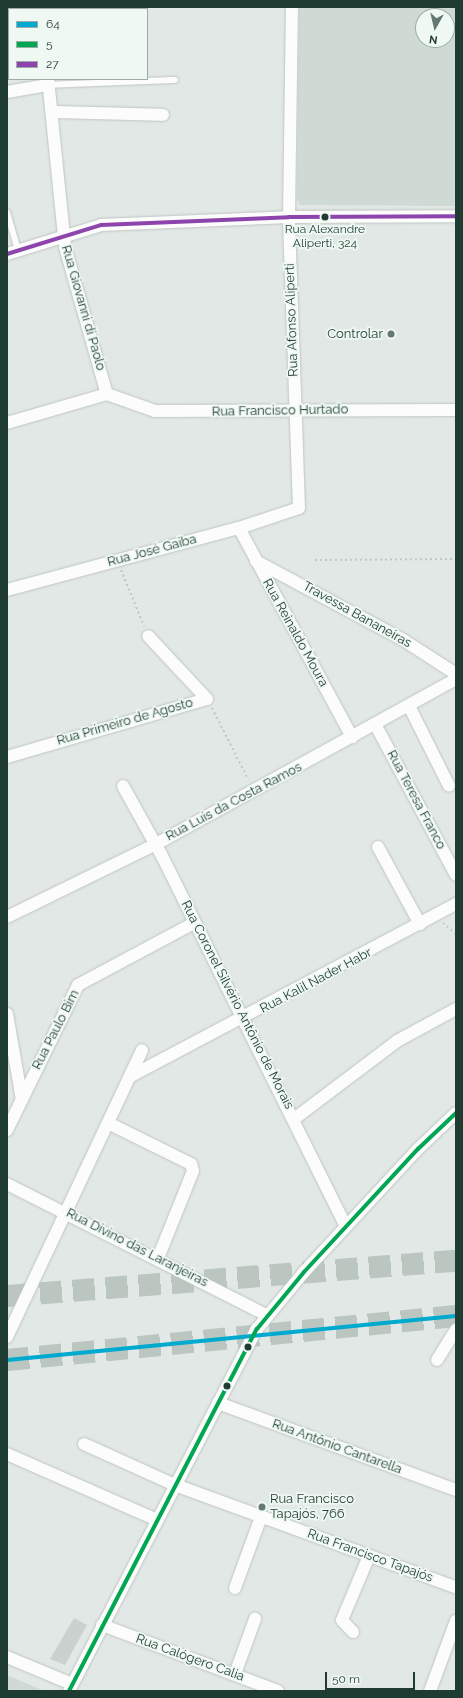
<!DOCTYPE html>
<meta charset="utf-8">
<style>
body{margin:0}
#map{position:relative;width:463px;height:1698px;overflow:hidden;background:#e2e8e5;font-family:Raleway,sans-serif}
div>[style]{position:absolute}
.built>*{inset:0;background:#cfdad5}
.building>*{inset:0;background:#cad1ce}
.highway-tunnel>*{height:22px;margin-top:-11px;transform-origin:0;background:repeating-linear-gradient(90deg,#bbc6c1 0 22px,transparent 0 33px)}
.path>*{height:2px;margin-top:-1px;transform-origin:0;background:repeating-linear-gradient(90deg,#bfc8c4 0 2px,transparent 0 5px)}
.roads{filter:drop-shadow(0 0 1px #bfc5c2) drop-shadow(0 0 1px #bfc5c2)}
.lane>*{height:6px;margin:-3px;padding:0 3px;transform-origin:3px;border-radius:3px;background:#fbfcfb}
.street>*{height:12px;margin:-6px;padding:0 6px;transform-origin:6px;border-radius:6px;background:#fbfcfb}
.bus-1>*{height:4px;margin:-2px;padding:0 2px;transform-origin:2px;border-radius:2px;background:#00a9ce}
.bus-2>*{height:4px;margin:-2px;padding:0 2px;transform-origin:2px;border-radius:2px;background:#00a651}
.bus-3>*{height:4px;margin:-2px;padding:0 2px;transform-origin:2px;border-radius:2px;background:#8e44ad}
.dots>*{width:11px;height:11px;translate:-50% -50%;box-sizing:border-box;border:2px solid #eff8f3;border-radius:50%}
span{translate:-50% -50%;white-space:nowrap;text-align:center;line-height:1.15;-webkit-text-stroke:3.5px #eff8f3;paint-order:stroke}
.bus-label{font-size:12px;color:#1f3c32}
.street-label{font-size:13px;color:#1f3c32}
.poi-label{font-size:13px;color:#1f3c32}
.right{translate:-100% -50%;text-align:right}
.left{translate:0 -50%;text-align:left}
.frame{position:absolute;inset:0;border:8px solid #1f3c32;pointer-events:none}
.legend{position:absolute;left:8px;top:8px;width:140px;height:72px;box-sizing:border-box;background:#eff8f3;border:1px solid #9cada6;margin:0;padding:5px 7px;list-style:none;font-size:12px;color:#1f3c32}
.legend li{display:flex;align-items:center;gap:8px;height:20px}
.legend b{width:20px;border:1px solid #9cada6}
.north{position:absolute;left:415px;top:8px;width:40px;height:40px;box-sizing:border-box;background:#eff8f3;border:1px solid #9cada6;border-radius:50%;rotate:188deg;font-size:11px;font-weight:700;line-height:16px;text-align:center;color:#1f3c32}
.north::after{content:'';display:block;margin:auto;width:14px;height:18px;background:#637871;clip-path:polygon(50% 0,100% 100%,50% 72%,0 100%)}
.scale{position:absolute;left:325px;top:1672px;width:90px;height:18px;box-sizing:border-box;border:2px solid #1f3c32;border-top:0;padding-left:5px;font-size:12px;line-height:14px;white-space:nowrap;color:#1f3c32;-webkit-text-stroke:3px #eff8f3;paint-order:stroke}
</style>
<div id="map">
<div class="built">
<i style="clip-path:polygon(evenodd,299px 7px,456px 7px,456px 206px,300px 205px,297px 200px,299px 7px,423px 16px,447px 16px,447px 40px,423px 40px,423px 16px)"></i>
<i style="clip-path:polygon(7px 1675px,44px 1691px,7px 1691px)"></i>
</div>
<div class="building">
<i style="clip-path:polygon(74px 1618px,87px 1625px,65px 1665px,50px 1659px)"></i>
</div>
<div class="highway-tunnel">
<i style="left:7px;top:1296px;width:450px;rotate:-4.5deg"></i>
<i style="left:7px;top:1360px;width:451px;rotate:-5.6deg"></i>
</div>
<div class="path">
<i style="left:315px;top:560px;width:141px;rotate:-0.4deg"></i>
<i style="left:121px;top:570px;width:61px;rotate:67.7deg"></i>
<i style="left:212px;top:708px;width:80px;rotate:63.1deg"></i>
<i style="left:443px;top:923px;width:17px;rotate:40deg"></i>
</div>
<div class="roads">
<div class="lane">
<i style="left:48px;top:85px;width:127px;rotate:-2.3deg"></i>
<i style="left:7px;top:212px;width:40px;rotate:74deg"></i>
</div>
<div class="street">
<i style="left:44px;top:7px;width:2px;rotate:90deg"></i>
<i style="left:48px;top:79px;width:169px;rotate:84.2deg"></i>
<i style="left:65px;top:247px;width:153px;rotate:74.1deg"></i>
<i style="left:7px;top:92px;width:42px;rotate:-9.7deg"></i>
<i style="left:52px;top:112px;width:111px;rotate:1.5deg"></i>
<i style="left:7px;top:254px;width:98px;rotate:-17.1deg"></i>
<i style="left:101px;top:225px;width:188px;rotate:-2.4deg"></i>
<i style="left:289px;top:217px;width:167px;rotate:-0.3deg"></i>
<i style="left:107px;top:394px;width:51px;rotate:19.5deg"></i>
<i style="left:155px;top:411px;width:301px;rotate:-0.2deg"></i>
<i style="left:7px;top:423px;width:104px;rotate:-16.2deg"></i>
<i style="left:239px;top:528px;width:238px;rotate:61.6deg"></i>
<i style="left:256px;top:561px;width:169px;rotate:28.2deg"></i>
<i style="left:405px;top:641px;width:61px;rotate:32.9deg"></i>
<i style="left:7px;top:590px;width:240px;rotate:-15deg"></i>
<i style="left:239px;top:528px;width:63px;rotate:-18.4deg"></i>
<i style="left:299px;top:508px;width:291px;rotate:-92deg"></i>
<i style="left:289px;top:217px;width:210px;rotate:-89.2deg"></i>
<i style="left:409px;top:706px;width:89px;rotate:63.4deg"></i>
<i style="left:375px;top:724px;width:171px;rotate:61.8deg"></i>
<i style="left:7px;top:757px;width:208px;rotate:-16.2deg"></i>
<i style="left:207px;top:699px;width:86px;rotate:-133.1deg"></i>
<i style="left:123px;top:786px;width:80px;rotate:60.9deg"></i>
<i style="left:162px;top:856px;width:413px;rotate:63.6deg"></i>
<i style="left:378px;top:847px;width:88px;rotate:61.4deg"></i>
<i style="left:7px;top:917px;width:166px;rotate:-26.1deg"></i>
<i style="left:156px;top:844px;width:342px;rotate:-28.8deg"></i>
<i style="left:7px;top:1014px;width:87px;rotate:80.1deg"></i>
<i style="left:131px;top:1076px;width:368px;rotate:-27.9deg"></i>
<i style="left:294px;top:1119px;width:129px;rotate:-37.1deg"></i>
<i style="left:397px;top:1041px;width:67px;rotate:-28.5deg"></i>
<i style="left:108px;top:1123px;width:93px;rotate:26.3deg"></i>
<i style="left:191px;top:1164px;width:7px;rotate:74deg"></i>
<i style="left:193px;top:1171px;width:94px;rotate:111.9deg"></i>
<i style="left:7px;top:1130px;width:161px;rotate:-63.9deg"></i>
<i style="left:78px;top:985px;width:132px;rotate:-28.1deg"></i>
<i style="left:7px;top:1184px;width:290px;rotate:26.8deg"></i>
<i style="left:7px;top:1337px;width:317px;rotate:-64.8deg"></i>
<i style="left:437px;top:1360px;width:36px;rotate:-58deg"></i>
<i style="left:218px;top:1403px;width:253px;rotate:20.1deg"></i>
<i style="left:84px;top:1444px;width:100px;rotate:24.3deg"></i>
<i style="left:175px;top:1485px;width:299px;rotate:20deg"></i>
<i style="left:7px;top:1454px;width:164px;rotate:23.7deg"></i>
<i style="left:235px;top:1588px;width:76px;rotate:-69.9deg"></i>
<i style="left:102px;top:1625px;width:188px;rotate:20.6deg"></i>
<i style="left:353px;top:1632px;width:16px;rotate:-133deg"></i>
<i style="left:342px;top:1620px;width:69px;rotate:-67.1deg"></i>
<i style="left:7px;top:1657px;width:70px;rotate:22.6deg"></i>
<i style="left:235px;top:1674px;width:59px;rotate:-70deg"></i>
<i style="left:69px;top:1691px;width:408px;rotate:-62.6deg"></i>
<i style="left:257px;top:1329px;width:74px;rotate:-50.5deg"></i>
<i style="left:304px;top:1272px;width:168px;rotate:-47.2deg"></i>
<i style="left:418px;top:1149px;width:52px;rotate:-43.5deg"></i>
<i style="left:430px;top:1691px;width:75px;rotate:-69.6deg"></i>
</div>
</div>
<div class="bus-1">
<i style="left:7px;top:1360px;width:451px;rotate:-5.6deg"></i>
</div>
<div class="bus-2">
<i style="left:69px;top:1691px;width:408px;rotate:-62.6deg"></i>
<i style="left:257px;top:1329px;width:74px;rotate:-50.5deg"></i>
<i style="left:304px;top:1272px;width:168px;rotate:-47.2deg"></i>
<i style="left:418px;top:1149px;width:52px;rotate:-43.5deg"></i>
</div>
<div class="bus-3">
<i style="left:7px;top:254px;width:98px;rotate:-17.1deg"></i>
<i style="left:101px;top:225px;width:188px;rotate:-2.4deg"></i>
<i style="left:289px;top:217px;width:167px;rotate:-0.3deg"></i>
</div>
<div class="dots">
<i style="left:325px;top:217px;background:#1f3c32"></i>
<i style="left:391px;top:334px;background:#637871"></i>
<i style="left:248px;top:1347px;background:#1f3c32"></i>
<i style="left:227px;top:1386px;background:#1f3c32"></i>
<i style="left:262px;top:1507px;background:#637871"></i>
</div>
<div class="bus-label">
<span style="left:325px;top:237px">Rua Alexandre<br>Aliperti, 324</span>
</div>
<div class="street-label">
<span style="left:83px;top:308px;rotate:74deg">Rua Giovanni di Paolo</span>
<span style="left:292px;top:320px;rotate:-92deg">Rua Afonso Aliperti</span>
<span style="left:280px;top:411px;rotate:-1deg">Rua Francisco Hurtado</span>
<span style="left:152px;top:551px;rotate:-15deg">Rua José Gaiba</span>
<span style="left:357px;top:615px;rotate:29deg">Travessa Bananeiras</span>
<span style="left:295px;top:633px;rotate:61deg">Rua Reinaldo Moura</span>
<span style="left:125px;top:722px;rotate:-16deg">Rua Primeiro de Agosto</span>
<span style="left:416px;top:800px;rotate:62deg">Rua Teresa Franco</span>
<span style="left:234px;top:802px;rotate:-28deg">Rua Luis da Costa Ramos</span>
<span style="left:316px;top:981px;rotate:-28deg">Rua Kalil Nader Habr</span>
<span style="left:237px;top:1005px;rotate:63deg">Rua Coronel Silvério Antônio de Morais</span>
<span style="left:56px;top:1030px;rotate:-63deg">Rua Paulo Bim</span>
<span style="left:137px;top:1248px;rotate:27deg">Rua Divino das Laranjeiras</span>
<span style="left:337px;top:1447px;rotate:20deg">Rua Antônio Cantarella</span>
<span style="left:370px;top:1556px;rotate:20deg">Rua Francisco Tapajós</span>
<span style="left:190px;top:1658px;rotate:20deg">Rua Calógero Calia</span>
</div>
<div class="poi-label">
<span class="right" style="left:383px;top:334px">Controlar</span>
<span class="left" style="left:270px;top:1507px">Rua Francisco<br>Tapajós, 766</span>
</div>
<div class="frame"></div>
<ul class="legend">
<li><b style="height:5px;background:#00a9ce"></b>64</li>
<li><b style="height:5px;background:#00a651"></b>5</li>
<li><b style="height:5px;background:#8e44ad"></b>27</li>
</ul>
<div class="north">N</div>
<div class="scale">50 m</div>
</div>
